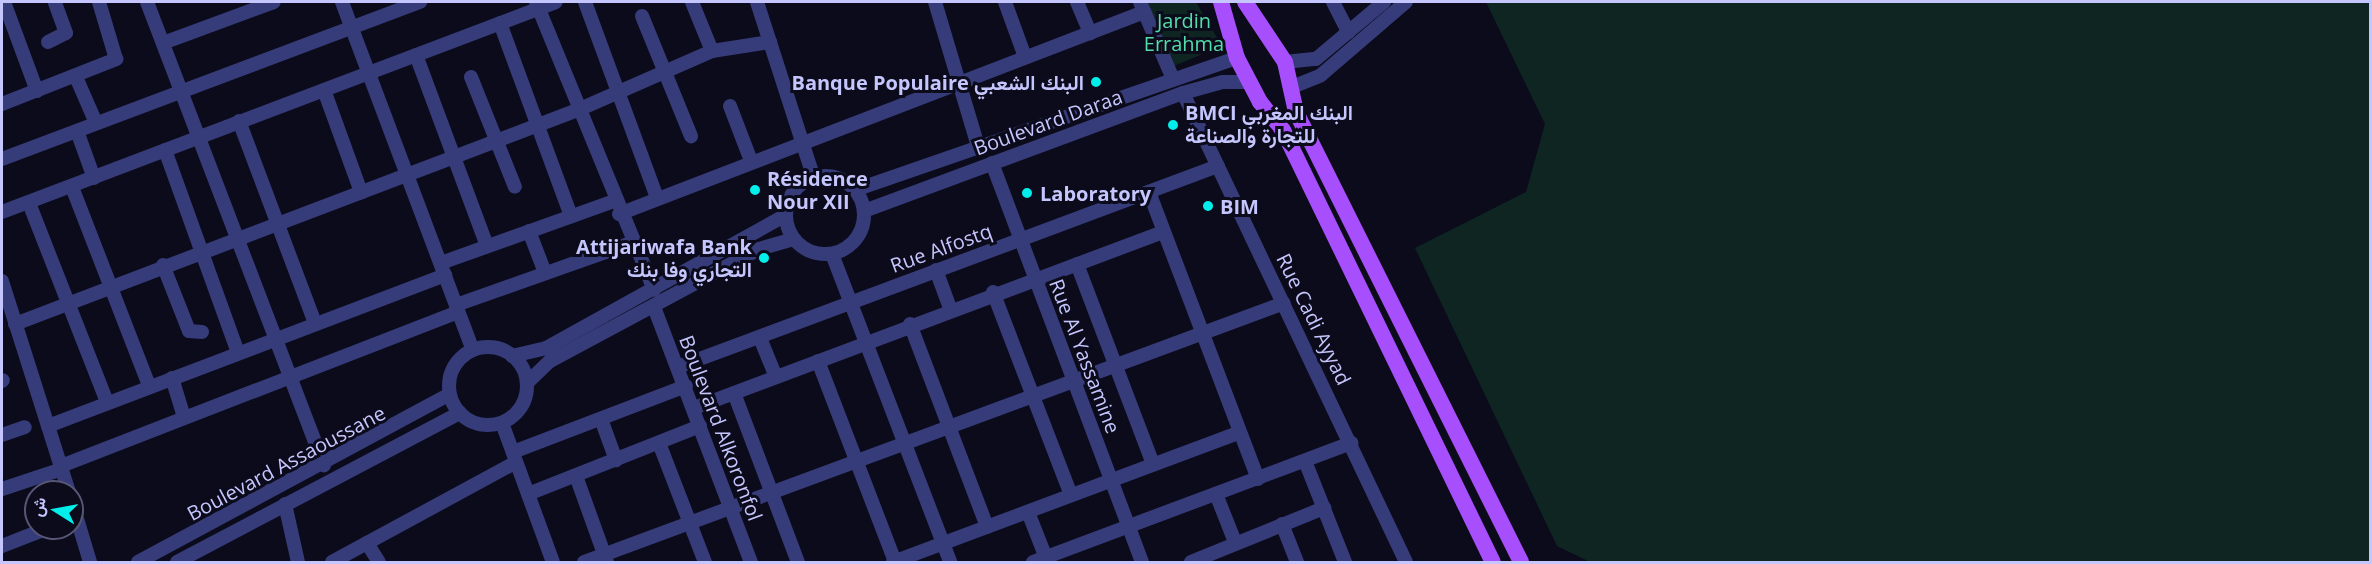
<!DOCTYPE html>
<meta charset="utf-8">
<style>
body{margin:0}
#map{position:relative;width:2372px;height:564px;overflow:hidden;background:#0c0b1b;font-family:"Open Sans",Vazirmatn,sans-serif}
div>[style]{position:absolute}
.green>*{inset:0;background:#0e2522}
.minor>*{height:14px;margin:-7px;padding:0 7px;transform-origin:7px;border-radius:7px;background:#363c7a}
.minor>.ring{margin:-7px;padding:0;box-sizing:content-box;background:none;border:14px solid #363c7a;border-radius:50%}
.major>*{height:16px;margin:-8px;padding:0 8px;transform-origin:8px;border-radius:8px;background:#a74efd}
.dots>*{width:16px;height:16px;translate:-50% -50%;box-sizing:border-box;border:3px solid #0c0b1b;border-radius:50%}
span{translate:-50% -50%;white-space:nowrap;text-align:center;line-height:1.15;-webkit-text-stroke:6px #0c0b1b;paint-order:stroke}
.park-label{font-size:20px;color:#54dcaa}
.poi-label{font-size:20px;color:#c6c6fe;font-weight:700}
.right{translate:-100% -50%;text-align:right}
.left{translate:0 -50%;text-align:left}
.street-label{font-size:20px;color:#c6c6fe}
.frame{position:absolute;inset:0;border:3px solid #c6c6fe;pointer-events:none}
.north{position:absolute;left:24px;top:480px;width:60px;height:60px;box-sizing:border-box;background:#0c0b1b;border:2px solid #565676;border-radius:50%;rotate:281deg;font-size:16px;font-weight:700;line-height:24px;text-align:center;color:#c6c6fe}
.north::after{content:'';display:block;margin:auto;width:21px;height:27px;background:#02eeea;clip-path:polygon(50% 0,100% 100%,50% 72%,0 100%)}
</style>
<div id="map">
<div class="green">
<div style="clip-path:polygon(1143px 2px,1196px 2px,1222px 46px,1169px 68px)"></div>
<div style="clip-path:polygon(1486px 2px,2370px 2px,2370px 562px,1590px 562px,1557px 546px,1415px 248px,1526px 192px,1545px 124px)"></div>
</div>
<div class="minor">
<div style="left:4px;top:2px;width:95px;rotate:69.7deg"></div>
<div style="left:147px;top:2px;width:496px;rotate:69.1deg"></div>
<div style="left:342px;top:2px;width:372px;rotate:69.4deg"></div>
<div style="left:536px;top:2px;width:311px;rotate:67.7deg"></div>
<div style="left:585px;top:2px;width:209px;rotate:69.8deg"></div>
<div style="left:692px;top:2px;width:53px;rotate:67.8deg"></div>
<div style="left:757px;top:2px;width:185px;rotate:72.1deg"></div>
<div style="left:935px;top:2px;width:154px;rotate:73.4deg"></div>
<div style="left:1005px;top:2px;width:59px;rotate:70deg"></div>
<div style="left:1077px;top:2px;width:34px;rotate:67deg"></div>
<div style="left:1140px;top:2px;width:84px;rotate:66.8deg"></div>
<div style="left:1333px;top:2px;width:34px;rotate:63deg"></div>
<div style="left:642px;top:16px;width:130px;rotate:67.8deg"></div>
<div style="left:500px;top:23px;width:206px;rotate:69.8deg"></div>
<div style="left:48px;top:42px;width:20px;rotate:-27deg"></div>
<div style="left:66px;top:33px;width:33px;rotate:-110deg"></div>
<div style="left:163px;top:43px;width:118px;rotate:-20.3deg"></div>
<div style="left:416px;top:55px;width:204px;rotate:69.6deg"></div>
<div style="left:1285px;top:62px;width:31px;rotate:-6deg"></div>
<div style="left:1316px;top:59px;width:89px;rotate:-40deg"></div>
<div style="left:76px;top:77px;width:50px;rotate:66.5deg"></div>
<div style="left:471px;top:77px;width:118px;rotate:68.2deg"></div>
<div style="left:1292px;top:87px;width:31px;rotate:-22deg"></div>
<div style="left:1321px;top:75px;width:112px;rotate:-40.7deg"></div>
<div style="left:324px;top:90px;width:109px;rotate:70.1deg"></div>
<div style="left:1183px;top:93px;width:519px;rotate:64.57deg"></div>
<div style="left:2px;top:104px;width:123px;rotate:-21.5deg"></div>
<div style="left:116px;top:59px;width:59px;rotate:-106.6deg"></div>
<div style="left:730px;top:106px;width:59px;rotate:69.1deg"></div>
<div style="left:239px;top:121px;width:214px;rotate:69.4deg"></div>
<div style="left:77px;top:131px;width:50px;rotate:70.1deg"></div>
<div style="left:165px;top:150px;width:216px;rotate:70.2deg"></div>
<div style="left:2px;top:159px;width:447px;rotate:-20.6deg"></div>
<div style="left:992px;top:163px;width:426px;rotate:69.4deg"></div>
<div class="ring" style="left:786px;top:176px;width:64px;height:64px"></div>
<div style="left:72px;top:187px;width:213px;rotate:68.8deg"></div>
<div style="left:855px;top:190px;width:404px;rotate:-19.1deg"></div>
<div style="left:1149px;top:192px;width:307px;rotate:69.2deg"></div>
<div style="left:29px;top:203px;width:214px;rotate:68.6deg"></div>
<div style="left:864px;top:211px;width:340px;rotate:-20.3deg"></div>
<div style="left:1183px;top:93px;width:41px;rotate:-15.4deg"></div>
<div style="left:1223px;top:82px;width:26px"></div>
<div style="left:2px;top:212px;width:592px;rotate:-20.76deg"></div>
<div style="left:619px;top:214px;width:563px;rotate:-21.04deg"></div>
<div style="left:529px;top:231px;width:42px;rotate:69deg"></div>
<div style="left:832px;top:254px;width:330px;rotate:69deg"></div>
<div style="left:441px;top:263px;width:184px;rotate:-19.7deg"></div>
<div style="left:1077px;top:264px;width:214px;rotate:69.2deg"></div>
<div style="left:163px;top:265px;width:71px;rotate:68.5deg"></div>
<div style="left:189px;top:331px;width:13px;rotate:4deg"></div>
<div style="left:936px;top:270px;width:40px;rotate:69.8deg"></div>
<div style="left:2px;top:281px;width:221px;rotate:72.4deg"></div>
<div style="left:993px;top:292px;width:217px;rotate:69deg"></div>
<div style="left:456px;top:305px;width:189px;rotate:-19.5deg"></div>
<div style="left:654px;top:307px;width:273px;rotate:69.2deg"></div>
<div style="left:15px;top:324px;width:605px;rotate:-20.83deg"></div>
<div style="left:580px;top:109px;width:144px;rotate:-23.7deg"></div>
<div style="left:712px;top:51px;width:59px;rotate:-8.8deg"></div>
<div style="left:910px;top:324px;width:217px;rotate:69.2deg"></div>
<div style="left:760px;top:338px;width:42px;rotate:67.7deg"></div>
<div class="ring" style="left:449px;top:347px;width:64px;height:64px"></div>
<div style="left:512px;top:356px;width:35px;rotate:-13deg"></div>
<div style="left:546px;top:348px;width:274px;rotate:-29deg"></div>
<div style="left:818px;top:361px;width:215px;rotate:69deg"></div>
<div style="left:678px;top:367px;width:576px;rotate:-20.42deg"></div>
<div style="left:172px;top:378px;width:41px;rotate:72.9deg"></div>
<div style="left:2px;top:381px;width:1px;rotate:-45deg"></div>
<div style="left:527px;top:383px;width:32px;rotate:-44deg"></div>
<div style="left:550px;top:361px;width:237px;rotate:-28.2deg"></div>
<div style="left:759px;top:249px;width:36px;rotate:-16deg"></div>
<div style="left:734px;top:393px;width:181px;rotate:69.3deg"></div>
<div style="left:694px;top:408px;width:501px;rotate:-20.57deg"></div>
<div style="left:601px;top:419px;width:44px;rotate:69.9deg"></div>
<div style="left:502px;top:423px;width:148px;rotate:69.9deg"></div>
<div style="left:48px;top:426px;width:425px;rotate:-20.8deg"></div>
<div style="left:2px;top:435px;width:24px;rotate:-19deg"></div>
<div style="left:659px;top:443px;width:128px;rotate:68.9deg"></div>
<div style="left:513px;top:452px;width:185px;rotate:-20.9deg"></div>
<div style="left:1305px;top:461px;width:109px;rotate:68.4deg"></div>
<div style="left:61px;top:466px;width:426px;rotate:-21.2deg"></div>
<div style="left:576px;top:476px;width:91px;rotate:70.2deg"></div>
<div style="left:2px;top:489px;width:63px;rotate:-18.4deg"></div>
<div style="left:528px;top:494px;width:185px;rotate:-21.6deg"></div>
<div style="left:1216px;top:494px;width:52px;rotate:68.4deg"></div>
<div style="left:72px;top:502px;width:63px;rotate:73.3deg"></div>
<div style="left:285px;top:504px;width:59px;rotate:77.4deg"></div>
<div style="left:1028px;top:512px;width:49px;rotate:68.6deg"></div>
<div style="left:1282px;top:524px;width:41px;rotate:68.5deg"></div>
<div style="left:367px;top:543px;width:22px;rotate:58deg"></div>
<div style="left:2px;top:546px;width:49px;rotate:-21.4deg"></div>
<div style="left:138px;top:562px;width:354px;rotate:-28.3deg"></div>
<div style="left:177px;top:562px;width:320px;rotate:-27.8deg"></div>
<div style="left:332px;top:562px;width:209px;rotate:-28.5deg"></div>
<div style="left:584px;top:562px;width:746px;rotate:-20.3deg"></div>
<div style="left:893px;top:562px;width:368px;rotate:-20.5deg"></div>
<div style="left:1033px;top:562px;width:340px;rotate:-20.5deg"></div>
<div style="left:1191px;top:562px;width:144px;rotate:-22.1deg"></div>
</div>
<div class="major">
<div style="left:1221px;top:2px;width:58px;rotate:74.1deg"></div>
<div style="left:1237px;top:58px;width:50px;rotate:62.4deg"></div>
<div style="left:1260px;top:102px;width:36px;rotate:51deg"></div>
<div style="left:1283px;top:130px;width:480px;rotate:64.1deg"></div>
<div style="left:1245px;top:2px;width:72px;rotate:56.3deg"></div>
<div style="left:1285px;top:62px;width:51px;rotate:77.6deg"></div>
<div style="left:1296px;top:112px;width:503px;rotate:63.43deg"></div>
</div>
<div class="dots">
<div style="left:1096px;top:82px;background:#02eeea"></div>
<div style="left:1173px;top:125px;background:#02eeea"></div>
<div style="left:755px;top:190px;background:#02eeea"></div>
<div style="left:1027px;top:193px;background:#02eeea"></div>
<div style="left:1208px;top:206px;background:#02eeea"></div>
<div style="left:764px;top:258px;background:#02eeea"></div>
</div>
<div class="park-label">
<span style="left:1184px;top:32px">Jardin<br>Errahma</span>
</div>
<div class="poi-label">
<span class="right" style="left:1084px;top:82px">Banque Populaire البنك الشعبي</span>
<span class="left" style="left:1185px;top:124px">BMCI البنك المغربي<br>للتجارة والصناعة</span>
<span class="left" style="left:767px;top:190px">Résidence<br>Nour XII</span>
<span class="left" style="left:1040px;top:193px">Laboratory</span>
<span class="left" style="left:1220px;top:206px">BIM</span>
<span class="right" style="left:752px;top:258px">Attijariwafa Bank<br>التجاري وفا بنك</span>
</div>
<div class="street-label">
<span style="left:1048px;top:122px;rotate:-20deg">Boulevard Daraa</span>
<span style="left:941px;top:248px;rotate:-20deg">Rue Alfostq</span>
<span style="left:1314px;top:319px;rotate:64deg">Rue Cadi Ayyad</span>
<span style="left:1085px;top:356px;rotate:69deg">Rue Al Yassamine</span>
<span style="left:721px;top:428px;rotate:69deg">Boulevard Alkoronfol</span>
<span style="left:286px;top:463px;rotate:-28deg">Boulevard Assaoussane</span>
</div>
<div class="frame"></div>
<div class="north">ش</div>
</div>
